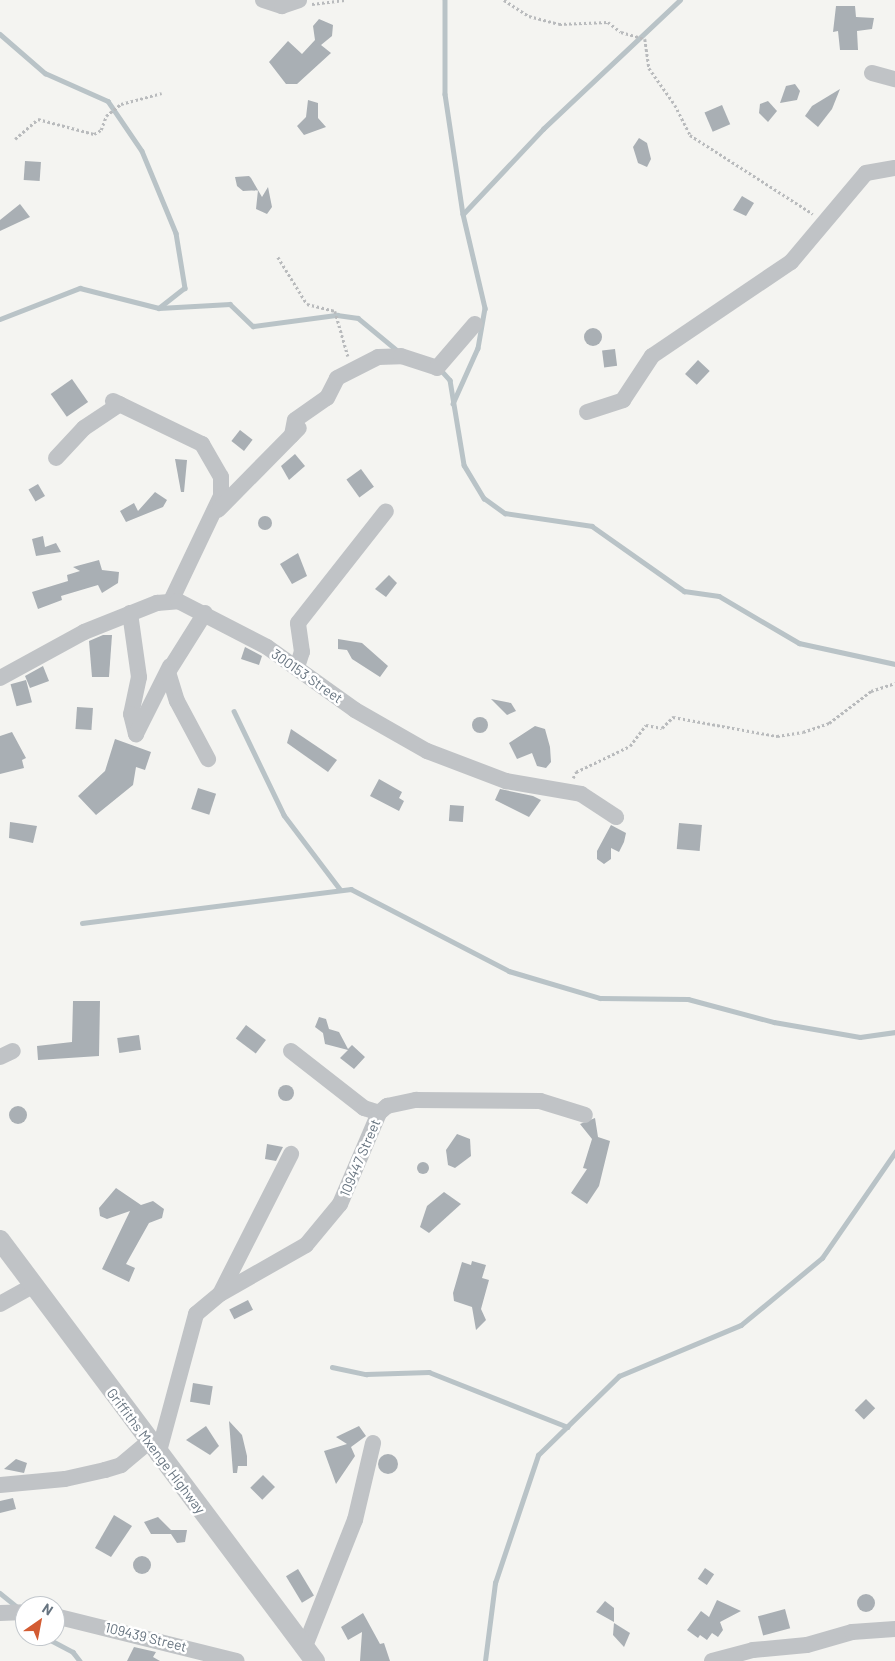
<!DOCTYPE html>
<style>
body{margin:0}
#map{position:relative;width:895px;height:1661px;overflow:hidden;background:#f4f4f1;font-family:Barlow,sans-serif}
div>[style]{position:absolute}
.stream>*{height:4.5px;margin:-2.25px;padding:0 2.25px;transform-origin:2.25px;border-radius:2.25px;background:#b9c3c7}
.building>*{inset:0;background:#a9afb4;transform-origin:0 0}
.round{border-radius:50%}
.path>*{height:2.5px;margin-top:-1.25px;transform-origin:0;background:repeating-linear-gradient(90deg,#b9bbbd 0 2.5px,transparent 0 5px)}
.minor>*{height:16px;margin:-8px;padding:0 8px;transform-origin:8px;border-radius:8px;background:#c0c3c6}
.tertiary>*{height:20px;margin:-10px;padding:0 10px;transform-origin:10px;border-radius:10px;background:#c0c3c6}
span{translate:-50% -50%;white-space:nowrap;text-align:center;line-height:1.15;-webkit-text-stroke:5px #fff;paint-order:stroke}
.street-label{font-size:14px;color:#66737f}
.north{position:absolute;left:15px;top:1596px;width:50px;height:50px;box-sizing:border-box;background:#fff;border:1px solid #c2c7cc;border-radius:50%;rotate:33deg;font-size:14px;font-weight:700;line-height:20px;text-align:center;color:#66737f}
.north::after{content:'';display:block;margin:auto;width:18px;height:22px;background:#d35b32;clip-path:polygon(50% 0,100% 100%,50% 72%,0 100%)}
</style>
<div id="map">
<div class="stream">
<div style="left:445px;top:0;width:94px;rotate:90deg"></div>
<div style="left:445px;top:94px;width:121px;rotate:81.5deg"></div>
<div style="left:463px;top:214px;width:97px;rotate:76.8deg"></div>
<div style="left:485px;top:308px;width:41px;rotate:99.9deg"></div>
<div style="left:478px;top:348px;width:61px;rotate:114.1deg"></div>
<div style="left:0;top:34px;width:60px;rotate:40.9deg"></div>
<div style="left:45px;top:73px;width:69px;rotate:24deg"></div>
<div style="left:108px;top:101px;width:60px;rotate:55.8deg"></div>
<div style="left:142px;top:151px;width:89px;rotate:67.5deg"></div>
<div style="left:176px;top:233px;width:56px;rotate:80.7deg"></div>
<div style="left:185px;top:288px;width:33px;rotate:142deg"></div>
<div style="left:463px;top:214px;width:117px;rotate:-46.7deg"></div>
<div style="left:543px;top:129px;width:188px;rotate:-43.3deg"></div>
<div style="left:0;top:319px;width:86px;rotate:-21.2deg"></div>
<div style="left:80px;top:288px;width:81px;rotate:14.2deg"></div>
<div style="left:159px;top:308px;width:71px;rotate:-3.2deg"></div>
<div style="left:230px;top:304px;width:32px;rotate:44deg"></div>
<div style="left:253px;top:326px;width:85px;rotate:-7.5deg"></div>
<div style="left:337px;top:315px;width:21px;rotate:8deg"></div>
<div style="left:358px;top:318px;width:52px;rotate:39.5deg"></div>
<div style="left:440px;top:369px;width:15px;rotate:48deg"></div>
<div style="left:450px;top:380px;width:86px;rotate:80.6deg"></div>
<div style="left:464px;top:465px;width:39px;rotate:59deg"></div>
<div style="left:484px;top:498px;width:26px;rotate:36deg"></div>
<div style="left:505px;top:513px;width:88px;rotate:8.5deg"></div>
<div style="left:592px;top:526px;width:113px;rotate:35.2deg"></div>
<div style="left:684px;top:591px;width:35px;rotate:8deg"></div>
<div style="left:719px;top:596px;width:93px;rotate:30.4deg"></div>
<div style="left:799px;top:643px;width:98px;rotate:12.3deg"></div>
<div style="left:234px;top:711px;width:115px;rotate:64.3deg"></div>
<div style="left:284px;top:815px;width:93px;rotate:52.9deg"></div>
<div style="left:82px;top:923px;width:271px;rotate:-7.2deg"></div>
<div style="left:351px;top:889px;width:178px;rotate:27.4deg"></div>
<div style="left:509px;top:971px;width:95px;rotate:16.5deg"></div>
<div style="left:600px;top:998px;width:88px;rotate:0.7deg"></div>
<div style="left:688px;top:999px;width:89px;rotate:15deg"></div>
<div style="left:774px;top:1022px;width:87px;rotate:9.9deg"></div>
<div style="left:860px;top:1037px;width:35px;rotate:-8deg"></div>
<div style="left:332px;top:1367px;width:35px;rotate:12deg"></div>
<div style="left:366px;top:1374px;width:63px;rotate:-1.8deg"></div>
<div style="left:429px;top:1372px;width:149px;rotate:21.6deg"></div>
<div style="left:0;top:1593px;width:26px;rotate:39deg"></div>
<div style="left:43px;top:1636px;width:34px;rotate:28deg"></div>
<div style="left:73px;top:1652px;width:11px;rotate:52deg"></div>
<div style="left:485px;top:1661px;width:79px;rotate:-82.7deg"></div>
<div style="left:495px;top:1583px;width:135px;rotate:-71.4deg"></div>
<div style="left:538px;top:1455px;width:113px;rotate:-44.3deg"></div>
<div style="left:619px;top:1376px;width:132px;rotate:-22.7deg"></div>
<div style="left:741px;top:1325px;width:105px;rotate:-39.6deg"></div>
<div style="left:822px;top:1258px;width:129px;rotate:-55.4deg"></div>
</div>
<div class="building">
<div style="clip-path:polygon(836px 6px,855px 6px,856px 17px,874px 18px,872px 29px,857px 31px,858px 50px,840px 50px,838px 31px,833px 32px)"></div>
<div style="clip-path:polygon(319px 19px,333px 25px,332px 36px,321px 45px,331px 53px,297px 84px,286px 84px,269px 62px,288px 41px,302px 54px,315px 40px,313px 26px)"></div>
<div style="clip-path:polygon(795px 84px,800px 91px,797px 100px,780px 103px,786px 86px)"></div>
<div style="clip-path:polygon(840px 89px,832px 109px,818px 127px,805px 116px,812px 106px)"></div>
<div style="clip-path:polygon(308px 100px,318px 103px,318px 118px,326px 127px,304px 135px,297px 126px,306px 117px)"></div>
<div style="clip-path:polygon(768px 101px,777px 111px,768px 122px,759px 113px,760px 104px)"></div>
<div style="left:722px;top:105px;width:21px;height:19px;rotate:67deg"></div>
<div style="clip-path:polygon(639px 138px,647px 143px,651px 159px,647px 167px,638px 163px,633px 147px)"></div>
<div style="left:25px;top:161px;width:16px;height:19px;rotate:4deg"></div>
<div style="clip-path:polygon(249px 176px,251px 178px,262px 197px,268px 187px,272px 207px,267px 214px,256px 209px,258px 190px,243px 191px,237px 186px,235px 177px)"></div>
<div style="clip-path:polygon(742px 196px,754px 203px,746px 216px,733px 210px)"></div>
<div style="clip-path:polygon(20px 204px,30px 217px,0 231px,0 220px)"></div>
<div class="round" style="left:584px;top:328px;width:18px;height:18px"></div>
<div style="left:615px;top:349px;width:17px;height:13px;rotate:83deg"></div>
<div style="left:698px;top:360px;width:16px;height:19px;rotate:43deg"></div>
<div style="left:72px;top:379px;width:28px;height:26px;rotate:55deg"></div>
<div style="left:240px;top:430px;width:16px;height:14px;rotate:38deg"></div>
<div style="clip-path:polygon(295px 454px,305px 466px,289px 480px,281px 466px)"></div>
<div style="clip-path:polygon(175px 459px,187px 460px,184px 492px,181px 492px)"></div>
<div style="left:361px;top:469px;width:22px;height:18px;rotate:54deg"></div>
<div style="left:38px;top:484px;width:14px;height:11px;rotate:60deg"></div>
<div style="clip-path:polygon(155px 492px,167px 500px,163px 507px,126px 522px,120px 511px,134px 503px,138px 511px)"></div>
<div class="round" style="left:258px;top:516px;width:14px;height:14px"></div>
<div style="clip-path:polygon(43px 536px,45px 547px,56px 543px,61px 552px,36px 556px,32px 539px)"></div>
<div style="clip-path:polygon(298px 553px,307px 576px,292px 584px,280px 564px)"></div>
<div style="clip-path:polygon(99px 560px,102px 570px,119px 572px,118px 583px,102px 593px,98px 585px,61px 596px,62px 600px,38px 609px,32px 592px,68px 581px,67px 575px,80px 571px,73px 567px)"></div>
<div style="clip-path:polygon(389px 575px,397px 583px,386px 597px,375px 589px)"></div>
<div style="clip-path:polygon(103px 635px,112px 635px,109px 677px,92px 677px,89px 641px)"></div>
<div style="clip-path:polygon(338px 639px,362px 643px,388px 666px,380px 677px,352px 659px,347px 650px,338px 649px)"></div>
<div style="clip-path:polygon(245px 647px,262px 656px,259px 665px,241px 659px)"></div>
<div style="clip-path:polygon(43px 666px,49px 681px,30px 688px,25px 676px)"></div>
<div style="left:26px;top:680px;width:23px;height:16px;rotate:75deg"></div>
<div style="clip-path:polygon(491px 699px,511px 703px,516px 711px,507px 715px)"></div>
<div style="left:77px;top:707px;width:16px;height:22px;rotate:4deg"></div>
<div class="round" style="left:472px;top:717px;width:16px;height:16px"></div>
<div style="clip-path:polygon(535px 726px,545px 729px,550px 747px,551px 762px,546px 768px,537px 766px,532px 753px,517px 759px,509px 743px)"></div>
<div style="clip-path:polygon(291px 729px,337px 760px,328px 772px,287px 743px)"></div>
<div style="clip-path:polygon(12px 732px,26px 758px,22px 760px,24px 768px,0 774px,0 736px)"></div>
<div style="clip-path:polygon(115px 739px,151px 752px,145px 770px,136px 767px,133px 785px,96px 815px,78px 796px,105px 771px)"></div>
<div style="clip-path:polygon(379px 779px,402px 792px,399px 798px,404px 801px,399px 811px,370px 796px)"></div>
<div style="left:198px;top:788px;width:19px;height:22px;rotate:18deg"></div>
<div style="clip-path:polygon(500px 789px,533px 796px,541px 800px,529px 817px,495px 800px)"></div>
<div style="left:450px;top:805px;width:14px;height:16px;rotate:4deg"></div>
<div style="clip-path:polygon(10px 822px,37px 826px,33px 843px,9px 838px)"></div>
<div style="left:679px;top:823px;width:23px;height:26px;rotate:5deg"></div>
<div style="clip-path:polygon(611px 825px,626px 833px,624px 842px,619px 852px,611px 848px,611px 859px,604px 864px,597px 859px,597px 851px)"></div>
<div style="clip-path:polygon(73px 1001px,100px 1001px,99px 1056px,38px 1060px,37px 1046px,72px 1042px)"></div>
<div style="clip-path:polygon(319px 1017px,326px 1019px,329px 1029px,339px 1032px,348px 1049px,352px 1045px,365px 1057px,354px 1069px,340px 1058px,348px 1050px,325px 1044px,323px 1033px,315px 1027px)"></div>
<div style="left:246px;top:1025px;width:25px;height:17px;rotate:37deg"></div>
<div style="left:139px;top:1035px;width:15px;height:22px;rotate:82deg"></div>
<div class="round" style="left:278px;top:1085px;width:16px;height:16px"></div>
<div class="round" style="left:9px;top:1106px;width:18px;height:18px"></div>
<div style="clip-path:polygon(595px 1118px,598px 1137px,610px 1141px,599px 1186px,587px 1204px,571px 1193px,587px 1169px,583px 1168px,592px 1139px,580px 1124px)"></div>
<div style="clip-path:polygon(457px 1134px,470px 1139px,471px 1156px,455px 1168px,448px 1165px,446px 1150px)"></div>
<div style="clip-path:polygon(267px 1144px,283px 1147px,276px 1161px,265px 1159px)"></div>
<div class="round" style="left:417px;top:1162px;width:12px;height:12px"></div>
<div style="clip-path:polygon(116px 1188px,141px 1205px,153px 1201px,164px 1209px,162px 1218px,149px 1223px,126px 1264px,135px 1268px,129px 1282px,102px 1269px,130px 1211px,107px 1219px,100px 1216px,99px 1208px)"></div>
<div style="clip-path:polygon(444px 1192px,461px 1204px,429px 1233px,420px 1227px,427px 1206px)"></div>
<div style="clip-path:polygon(472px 1261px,486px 1265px,482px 1278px,489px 1280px,481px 1309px,486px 1320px,476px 1330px,472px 1307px,454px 1301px,453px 1293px,462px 1262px,471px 1265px)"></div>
<div style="left:248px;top:1300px;width:11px;height:21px;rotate:63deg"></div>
<div style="left:193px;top:1383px;width:20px;height:19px;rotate:9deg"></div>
<div style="left:866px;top:1399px;width:13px;height:16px;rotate:45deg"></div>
<div style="clip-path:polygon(229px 1421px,242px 1435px,247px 1456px,247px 1466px,238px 1466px,237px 1473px,233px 1473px)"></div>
<div style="clip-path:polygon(206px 1426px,219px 1446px,210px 1455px,186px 1440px)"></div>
<div style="clip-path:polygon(359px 1426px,366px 1436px,351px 1447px,355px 1456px,336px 1484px,324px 1451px,347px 1444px,336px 1437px)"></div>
<div class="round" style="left:378px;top:1454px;width:20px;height:20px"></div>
<div style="clip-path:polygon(16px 1459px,27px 1463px,24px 1473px,4px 1469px)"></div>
<div style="left:263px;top:1475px;width:17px;height:18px;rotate:45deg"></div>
<div style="clip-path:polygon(13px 1498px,16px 1509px,0 1513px,0 1501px)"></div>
<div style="clip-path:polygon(114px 1515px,132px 1526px,111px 1557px,95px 1548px)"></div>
<div style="clip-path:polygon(158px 1517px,171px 1530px,187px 1530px,185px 1542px,177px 1543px,171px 1534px,151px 1534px,144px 1522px)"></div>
<div class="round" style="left:133px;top:1556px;width:18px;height:18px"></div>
<div style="left:705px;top:1568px;width:11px;height:13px;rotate:34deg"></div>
<div style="left:298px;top:1569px;width:31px;height:14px;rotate:59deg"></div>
<div class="round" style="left:857px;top:1594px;width:18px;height:18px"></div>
<div style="clip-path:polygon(717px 1600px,741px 1611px,720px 1622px,723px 1630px,718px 1637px,712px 1633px,707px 1640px,700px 1635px,698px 1638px,687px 1630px,701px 1611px,709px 1617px)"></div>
<div style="clip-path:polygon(605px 1601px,614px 1608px,614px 1622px,596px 1612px)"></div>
<div style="left:785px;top:1609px;width:20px;height:28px;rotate:75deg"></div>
<div style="clip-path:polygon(363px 1613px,380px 1644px,384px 1643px,390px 1661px,360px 1661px,362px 1632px,348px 1640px,341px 1627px)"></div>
<div style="clip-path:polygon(614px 1623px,630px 1633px,624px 1647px,613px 1635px)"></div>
<div style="clip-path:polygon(134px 1647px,156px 1652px,153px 1657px,160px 1661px,127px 1661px)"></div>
</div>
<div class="path">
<div style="left:504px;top:0;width:30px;rotate:33deg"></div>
<div style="left:529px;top:16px;width:31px;rotate:15deg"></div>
<div style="left:559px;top:24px;width:49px;rotate:-2.3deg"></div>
<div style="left:608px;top:22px;width:16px;rotate:38deg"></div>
<div style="left:621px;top:32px;width:25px;rotate:16deg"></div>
<div style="left:645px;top:39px;width:29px;rotate:82deg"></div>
<div style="left:649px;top:68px;width:45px;rotate:54.9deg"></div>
<div style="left:675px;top:105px;width:34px;rotate:63deg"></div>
<div style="left:690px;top:135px;width:146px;rotate:32.7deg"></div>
<div style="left:312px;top:4px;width:35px;rotate:-7deg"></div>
<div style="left:15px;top:139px;width:30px;rotate:-41deg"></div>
<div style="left:38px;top:119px;width:58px;rotate:15deg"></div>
<div style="left:94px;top:134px;width:8px;rotate:-30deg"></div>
<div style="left:101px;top:130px;width:15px;rotate:-70deg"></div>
<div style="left:106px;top:116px;width:19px;rotate:-39deg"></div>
<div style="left:121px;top:104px;width:42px;rotate:-15deg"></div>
<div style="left:278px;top:257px;width:55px;rotate:58.3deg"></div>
<div style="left:307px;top:304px;width:29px;rotate:14deg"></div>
<div style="left:335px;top:311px;width:47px;rotate:73.9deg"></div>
<div style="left:573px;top:778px;width:7px;rotate:-63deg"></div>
<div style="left:576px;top:772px;width:60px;rotate:-25.7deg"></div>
<div style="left:630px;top:746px;width:26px;rotate:-53deg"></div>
<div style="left:646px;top:725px;width:16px;rotate:11deg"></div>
<div style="left:662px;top:728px;width:16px;rotate:-45deg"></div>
<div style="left:673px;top:717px;width:106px;rotate:10.4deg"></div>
<div style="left:777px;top:736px;width:26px;rotate:-9deg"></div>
<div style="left:803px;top:732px;width:28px;rotate:-19deg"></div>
<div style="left:829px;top:723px;width:53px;rotate:-37.3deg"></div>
<div style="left:871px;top:691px;width:25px;rotate:-18deg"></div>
</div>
<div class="minor">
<div style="left:263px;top:0;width:20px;rotate:18deg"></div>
<div style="left:282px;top:6px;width:18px;rotate:-19deg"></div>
<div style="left:872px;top:73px;width:24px;rotate:15deg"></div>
<div style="left:113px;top:401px;width:99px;rotate:25.8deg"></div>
<div style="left:202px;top:444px;width:38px;rotate:60deg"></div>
<div style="left:221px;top:477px;width:19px;rotate:90deg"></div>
<div style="left:221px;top:496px;width:116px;rotate:115.5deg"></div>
<div style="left:587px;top:412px;width:38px;rotate:-18deg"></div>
<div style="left:623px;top:400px;width:53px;rotate:-56.6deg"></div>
<div style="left:652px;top:356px;width:168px;rotate:-34.1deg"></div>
<div style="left:791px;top:262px;width:116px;rotate:-49.9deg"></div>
<div style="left:866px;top:173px;width:29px;rotate:-10deg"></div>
<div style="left:292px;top:435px;width:15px;rotate:-79deg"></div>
<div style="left:295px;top:420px;width:39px;rotate:-35deg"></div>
<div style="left:327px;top:398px;width:22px;rotate:-63deg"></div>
<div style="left:337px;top:378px;width:46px;rotate:-27.1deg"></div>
<div style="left:378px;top:357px;width:23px;rotate:-2deg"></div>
<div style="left:401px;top:356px;width:38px;rotate:18deg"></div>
<div style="left:437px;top:368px;width:58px;rotate:-49.2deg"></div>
<div style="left:56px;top:458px;width:41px;rotate:-47deg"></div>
<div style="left:84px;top:428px;width:43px;rotate:-33.7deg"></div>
<div style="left:218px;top:510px;width:115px;rotate:-45.4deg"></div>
<div style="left:130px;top:613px;width:65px;rotate:82deg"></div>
<div style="left:139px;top:677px;width:38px;rotate:102deg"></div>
<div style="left:131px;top:714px;width:21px;rotate:76deg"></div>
<div style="left:136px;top:734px;width:76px;rotate:-63.4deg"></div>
<div style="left:205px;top:613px;width:70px;rotate:122.1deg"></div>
<div style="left:168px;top:672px;width:30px;rotate:73deg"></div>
<div style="left:177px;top:701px;width:66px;rotate:61.9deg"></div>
<div style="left:297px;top:667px;width:16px;rotate:-72deg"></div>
<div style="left:302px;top:652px;width:29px;rotate:-98deg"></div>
<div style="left:298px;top:623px;width:142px;rotate:-51.8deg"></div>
<div style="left:0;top:678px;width:96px;rotate:-28.7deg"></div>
<div style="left:84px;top:632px;width:79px;rotate:-21.7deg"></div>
<div style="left:157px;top:603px;width:21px;rotate:-5deg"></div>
<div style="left:178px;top:601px;width:100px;rotate:27.3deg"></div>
<div style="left:267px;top:647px;width:108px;rotate:35.6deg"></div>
<div style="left:355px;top:710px;width:83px;rotate:29.7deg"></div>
<div style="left:427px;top:751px;width:85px;rotate:20.8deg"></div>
<div style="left:506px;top:781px;width:76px;rotate:9.8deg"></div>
<div style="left:581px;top:794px;width:42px;rotate:33.3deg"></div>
<div style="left:291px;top:1051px;width:93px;rotate:38deg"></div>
<div style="left:364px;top:1108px;width:16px;rotate:18deg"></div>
<div style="left:0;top:1057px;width:14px;rotate:-25deg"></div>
<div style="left:221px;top:1292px;width:155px;rotate:-63.1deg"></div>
<div style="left:0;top:1304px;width:37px;rotate:-29deg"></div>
<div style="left:158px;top:1455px;width:146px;rotate:-74.9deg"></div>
<div style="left:196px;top:1314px;width:31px;rotate:-40deg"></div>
<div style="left:220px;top:1294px;width:99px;rotate:-29.7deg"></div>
<div style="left:306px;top:1245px;width:53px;rotate:-50.3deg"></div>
<div style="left:340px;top:1204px;width:99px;rotate:-66.8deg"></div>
<div style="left:379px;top:1113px;width:11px;rotate:-41deg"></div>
<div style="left:387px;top:1106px;width:30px;rotate:-12deg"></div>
<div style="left:416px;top:1100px;width:124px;rotate:0.5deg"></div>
<div style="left:540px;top:1101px;width:47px;rotate:17.3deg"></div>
<div style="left:0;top:1485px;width:65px;rotate:-5.3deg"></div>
<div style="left:65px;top:1479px;width:41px;rotate:-12.7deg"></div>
<div style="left:105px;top:1470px;width:17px;rotate:-17deg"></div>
<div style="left:121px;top:1465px;width:35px;rotate:-40deg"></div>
<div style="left:0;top:1613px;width:25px;rotate:-2deg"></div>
<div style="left:55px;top:1616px;width:187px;rotate:13.9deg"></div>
<div style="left:305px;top:1646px;width:136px;rotate:-68.4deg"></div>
<div style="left:355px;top:1520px;width:79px;rotate:-76.8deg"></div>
<div style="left:712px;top:1661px;width:42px;rotate:-15deg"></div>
<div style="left:753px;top:1650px;width:54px;rotate:-5.3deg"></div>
<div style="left:807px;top:1645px;width:47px;rotate:-16.1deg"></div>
<div style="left:852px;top:1632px;width:43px;rotate:-4deg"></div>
</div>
<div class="tertiary">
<div style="left:0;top:1240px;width:526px;rotate:53.2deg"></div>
</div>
<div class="street-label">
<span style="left:307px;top:676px;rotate:35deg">300153 Street</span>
<span style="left:360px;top:1158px;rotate:-67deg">109447 Street</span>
<span style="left:156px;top:1451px;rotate:53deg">Griffiths Mxenge Highway</span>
<span style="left:146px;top:1637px;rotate:14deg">109439 Street</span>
</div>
<div class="north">N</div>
</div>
